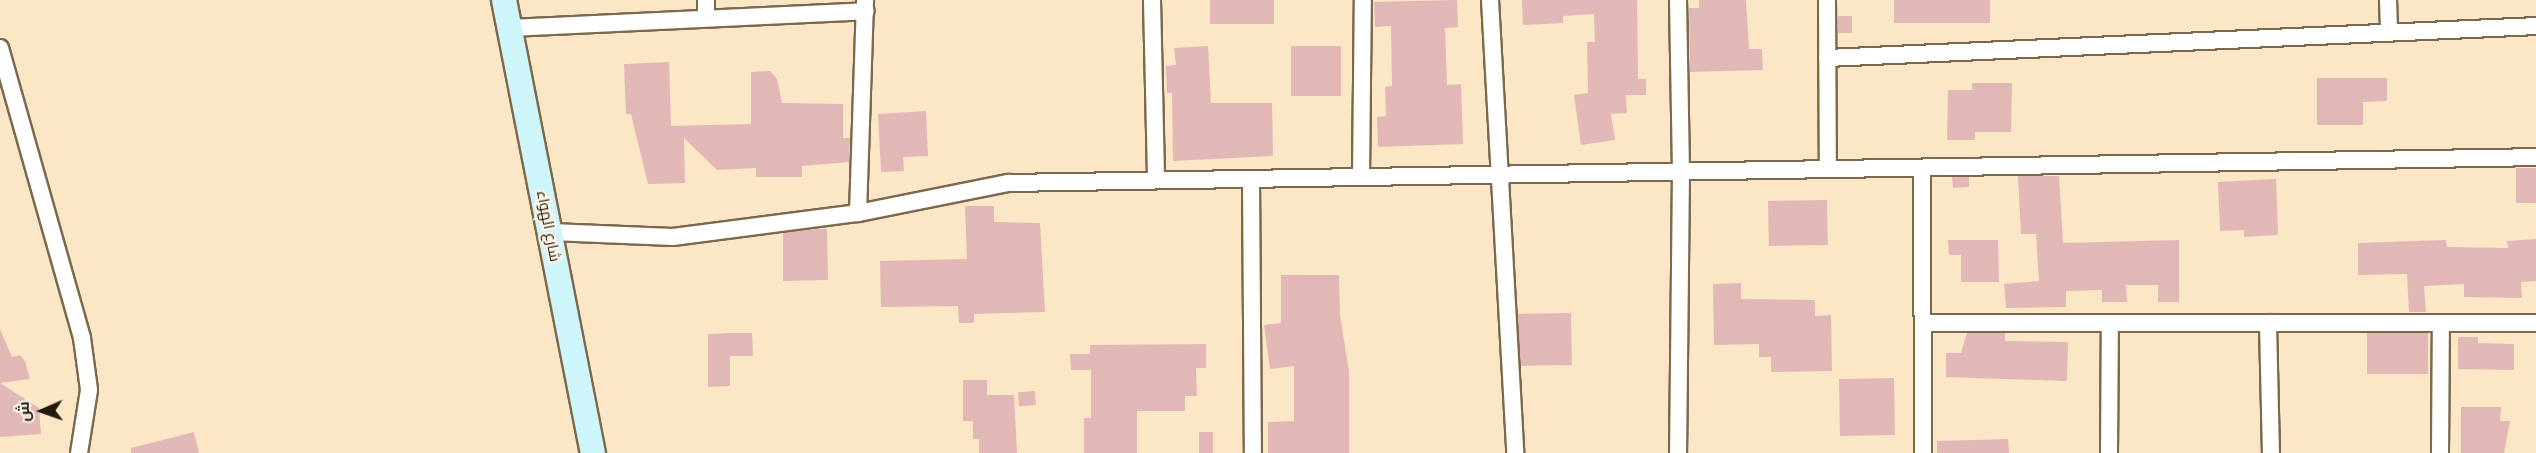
<!DOCTYPE html>
<meta charset="utf-8">
<style>
body{margin:0}
#map{position:relative;width:2536px;height:453px;overflow:hidden;background:#fbe6c6;font-family:Helvetica,Cairo,sans-serif}
div>[style]{position:absolute}
.building>*{inset:0;background:#e1b8b5;transform-origin:0 0}
.roads{filter:drop-shadow(2px 0 #7c694d) drop-shadow(-2px 0 #7c694d) drop-shadow(0 2px #7c694d) drop-shadow(0 -2px #7c694d)}
.street>*{height:16px;margin:-8px;padding:0 8px;transform-origin:8px;border-radius:8px;background:#fff}
.secondary>*{height:24px;margin:-12px;padding:0 12px;transform-origin:12px;border-radius:12px;background:#cdf5fa}
span{translate:-50% -50%;white-space:nowrap;text-align:center;line-height:1.15;-webkit-text-stroke:4.5px #fef5e8;paint-order:stroke}
.street-label{font-size:15px;color:#211a0e}
.north{position:absolute;left:12px;top:381px;width:60px;height:60px;-webkit-text-stroke:4px #fef5e8;paint-order:stroke;rotate:268deg;font-size:16px;font-weight:700;line-height:24px;text-align:center;color:#211a0e}
.north::after{content:'';display:block;margin:auto;width:21px;height:27px;background:#211a0e;clip-path:polygon(50% 0,100% 100%,50% 72%,0 100%)}
</style>
<div id="map">
<div class="building">
<div style="left:1210px;top:0;width:64px;height:24px"></div>
<div style="clip-path:polygon(1457px 0,1458px 27px,1445px 28px,1447px 85px,1461px 84px,1463px 144px,1378px 147px,1377px 117px,1386px 116px,1385px 87px,1392px 86px,1391px 26px,1375px 27px,1374px 2px)"></div>
<div style="clip-path:polygon(1522px 0,1637px 0,1638px 79px,1646px 79px,1646px 95px,1626px 95px,1627px 113px,1611px 114px,1615px 140px,1581px 145px,1574px 95px,1588px 93px,1587px 42px,1595px 42px,1594px 14px,1563px 16px,1563px 23px,1523px 25px)"></div>
<div style="clip-path:polygon(1699px 0,1746px 0,1749px 49px,1762px 49px,1763px 70px,1690px 72px,1689px 8px,1699px 8px)"></div>
<div style="left:1894px;top:0;width:96px;height:23px"></div>
<div style="left:1838px;top:16px;width:14px;height:17px"></div>
<div style="clip-path:polygon(1208px 46px,1211px 103px,1272px 103px,1273px 156px,1173px 161px,1172px 93px,1167px 93px,1166px 66px,1176px 65px,1174px 48px)"></div>
<div style="left:1291px;top:46px;width:50px;height:50px"></div>
<div style="clip-path:polygon(669px 62px,671px 126px,751px 124px,751px 72px,770px 71px,777px 79px,782px 103px,843px 104px,843px 138px,850px 138px,849px 162px,802px 166px,802px 177px,756px 177px,756px 168px,717px 170px,684px 138px,685px 183px,648px 184px,631px 114px,626px 114px,624px 64px)"></div>
<div style="clip-path:polygon(2317px 78px,2387px 78px,2387px 101px,2363px 102px,2363px 125px,2317px 125px)"></div>
<div style="clip-path:polygon(1972px 83px,2012px 83px,2011px 132px,1975px 132px,1975px 140px,1947px 140px,1948px 90px,1972px 90px)"></div>
<div style="clip-path:polygon(926px 111px,928px 156px,903px 157px,904px 171px,881px 172px,878px 114px)"></div>
<div style="left:2516px;top:168px;width:20px;height:35px"></div>
<div style="clip-path:polygon(2018px 176px,2059px 176px,2063px 243px,2179px 240px,2179px 302px,2158px 302px,2158px 285px,2126px 285px,2127px 302px,2102px 302px,2102px 290px,2066px 291px,2066px 307px,2006px 308px,2004px 284px,2039px 281px,2036px 234px,2021px 234px)"></div>
<div style="clip-path:polygon(1952px 177px,1969px 177px,1969px 187px,1953px 188px)"></div>
<div style="clip-path:polygon(2276px 179px,2278px 235px,2244px 237px,2244px 230px,2220px 231px,2218px 182px)"></div>
<div style="left:1827px;top:200px;width:45px;height:59px;rotate:89deg"></div>
<div style="clip-path:polygon(965px 206px,994px 206px,994px 222px,1040px 223px,1045px 312px,974px 314px,974px 323px,959px 323px,958px 306px,881px 307px,880px 261px,967px 259px)"></div>
<div style="clip-path:polygon(817px 229px,827px 229px,828px 280px,783px 281px,783px 233px)"></div>
<div style="clip-path:polygon(2536px 239px,2536px 281px,2521px 282px,2522px 298px,2464px 297px,2464px 284px,2424px 286px,2426px 312px,2409px 312px,2407px 274px,2358px 275px,2358px 243px,2446px 240px,2447px 247px,2508px 248px,2507px 241px)"></div>
<div style="clip-path:polygon(1948px 240px,1998px 240px,1999px 282px,1961px 282px,1961px 255px,1949px 255px)"></div>
<div style="clip-path:polygon(1281px 275px,1339px 275px,1340px 315px,1349px 372px,1349px 453px,1268px 453px,1268px 422px,1294px 421px,1294px 366px,1270px 369px,1264px 325px,1281px 323px)"></div>
<div style="clip-path:polygon(1741px 283px,1741px 299px,1815px 300px,1815px 316px,1831px 315px,1832px 371px,1771px 372px,1771px 357px,1759px 357px,1759px 344px,1714px 345px,1713px 284px)"></div>
<div style="left:1571px;top:313px;width:52px;height:53px;rotate:89deg"></div>
<div style="clip-path:polygon(0 329px,12px 357px,20px 355px,25px 361px,30px 379px,0 383px)"></div>
<div style="clip-path:polygon(731px 333px,752px 333px,753px 356px,730px 356px,730px 386px,708px 387px,708px 334px)"></div>
<div style="clip-path:polygon(1967px 333px,2005px 333px,2005px 341px,2068px 342px,2067px 381px,1946px 377px,1946px 353px,1961px 353px)"></div>
<div style="left:2367px;top:333px;width:61px;height:41px"></div>
<div style="clip-path:polygon(2458px 337px,2478px 337px,2478px 343px,2514px 344px,2514px 370px,2458px 369px)"></div>
<div style="clip-path:polygon(1206px 344px,1206px 368px,1196px 368px,1197px 396px,1185px 396px,1185px 411px,1137px 411px,1137px 453px,1084px 453px,1084px 418px,1091px 418px,1091px 370px,1071px 370px,1070px 354px,1090px 354px,1090px 345px)"></div>
<div style="left:1894px;top:378px;width:57px;height:55px;rotate:89deg"></div>
<div style="clip-path:polygon(963px 380px,987px 380px,987px 395px,1014px 395px,1017px 453px,979px 453px,979px 439px,973px 439px,973px 421px,963px 421px)"></div>
<div style="clip-path:polygon(0 383px,39px 408px,41px 434px,0 437px)"></div>
<div style="left:1035px;top:391px;width:14px;height:17px;rotate:86deg"></div>
<div style="clip-path:polygon(2461px 407px,2501px 407px,2500px 421px,2510px 421px,2504px 453px,2461px 453px)"></div>
<div style="clip-path:polygon(194px 432px,199px 453px,131px 453px,131px 448px)"></div>
<div style="left:1213px;top:432px;width:21px;height:14px;rotate:90deg"></div>
<div style="clip-path:polygon(2008px 439px,2009px 453px,1937px 453px,1937px 441px)"></div>
</div>
<div class="roads">
<div class="street">
<div style="left:706px;top:0;width:18px;rotate:90deg"></div>
<div style="left:1152px;top:0;width:180px;rotate:88.7deg"></div>
<div style="left:1490px;top:0;width:454px;rotate:86.8deg"></div>
<div style="left:1678px;top:0;width:172px;rotate:89deg"></div>
<div style="left:1681px;top:172px;width:281px;rotate:90.6deg"></div>
<div style="left:1827px;top:0;width:169px;rotate:89.7deg"></div>
<div style="left:2388px;top:0;width:32px;rotate:88deg"></div>
<div style="left:510px;top:28px;width:356px;rotate:-2.7deg"></div>
<div style="left:0;top:48px;width:301px;rotate:74.2deg"></div>
<div style="left:82px;top:338px;width:52px;rotate:82.3deg"></div>
<div style="left:89px;top:390px;width:64px;rotate:99deg"></div>
<div style="left:1827px;top:58px;width:710px;rotate:-2.58deg"></div>
<div style="left:1922px;top:168px;width:285px;rotate:89.8deg"></div>
<div style="left:1361px;top:177px;width:177px;rotate:-89.4deg"></div>
<div style="left:1251px;top:179px;width:274px;rotate:89.6deg"></div>
<div style="left:858px;top:213px;width:212px;rotate:-88.1deg"></div>
<div style="left:551px;top:232px;width:122px;rotate:2.3deg"></div>
<div style="left:673px;top:237px;width:187px;rotate:-7.4deg"></div>
<div style="left:858px;top:213px;width:153px;rotate:-11.3deg"></div>
<div style="left:1008px;top:183px;width:1528px;rotate:-0.97deg"></div>
<div style="left:1923px;top:323px;width:613px"></div>
<div style="left:2268px;top:323px;width:130px;rotate:88.7deg"></div>
<div style="left:2109px;top:453px;width:130px;rotate:-89.6deg"></div>
<div style="left:2440px;top:453px;width:130px;rotate:-89.6deg"></div>
</div>
<div class="secondary">
<div style="left:504px;top:0;width:462px;rotate:78.9deg"></div>
</div>
</div>
<div class="street-label">
<span style="left:549px;top:226px;rotate:79deg">شارع الهواء</span>
</div>
<div class="north">ش</div>
</div>
